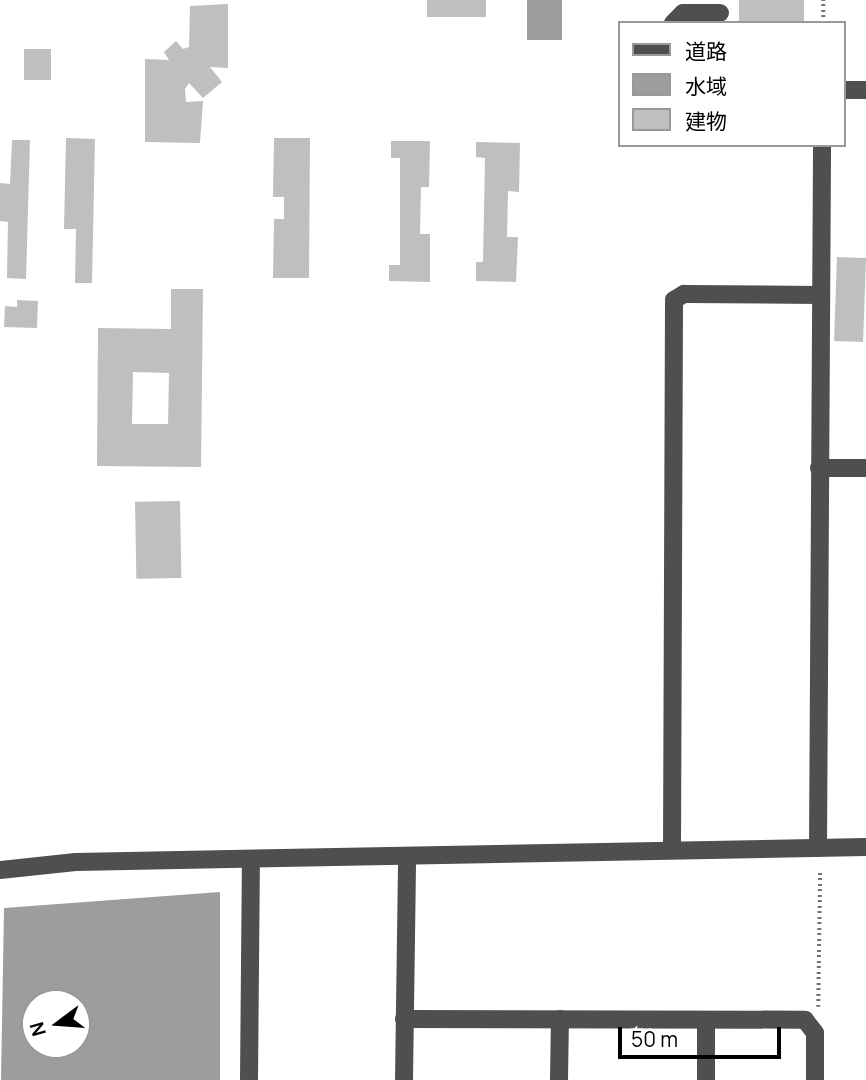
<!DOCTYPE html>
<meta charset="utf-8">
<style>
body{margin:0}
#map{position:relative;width:866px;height:1080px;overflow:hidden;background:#fff;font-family:Manrope,"Noto Sans JP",sans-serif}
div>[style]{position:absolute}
.water>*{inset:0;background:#9d9d9d;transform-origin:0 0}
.building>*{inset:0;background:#bfbfbf;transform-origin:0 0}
.path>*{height:3.5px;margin-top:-1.75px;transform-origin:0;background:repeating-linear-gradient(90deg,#717171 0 2px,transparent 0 5.5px)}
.minor>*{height:18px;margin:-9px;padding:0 9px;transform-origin:9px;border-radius:9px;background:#4f4f4f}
span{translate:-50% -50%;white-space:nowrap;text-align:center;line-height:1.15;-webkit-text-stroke:7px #fff;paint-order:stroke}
.legend{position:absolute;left:618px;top:21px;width:228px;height:126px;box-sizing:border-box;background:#fff;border:2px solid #999;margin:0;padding:9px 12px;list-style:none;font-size:21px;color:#000}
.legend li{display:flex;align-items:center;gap:14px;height:35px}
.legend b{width:35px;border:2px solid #999}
.north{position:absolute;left:21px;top:989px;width:70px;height:70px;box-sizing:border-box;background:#fff;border:2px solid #999;border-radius:50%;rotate:254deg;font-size:19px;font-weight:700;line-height:28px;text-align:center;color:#000}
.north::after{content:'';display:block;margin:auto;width:24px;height:32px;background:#000;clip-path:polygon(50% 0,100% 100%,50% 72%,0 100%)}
.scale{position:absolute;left:618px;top:1027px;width:163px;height:32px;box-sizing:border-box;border:4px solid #000;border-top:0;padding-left:9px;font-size:21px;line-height:24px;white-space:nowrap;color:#000;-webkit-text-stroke:5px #fff;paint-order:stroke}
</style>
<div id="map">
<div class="water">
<div style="left:527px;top:0;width:35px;height:40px"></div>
<div style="clip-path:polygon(evenodd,220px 892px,220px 1080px,1px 1080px,4px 908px,220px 892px,35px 1003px,77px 1003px,77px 1045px,35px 1045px,35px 1003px)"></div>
</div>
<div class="building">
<div style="left:427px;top:0;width:59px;height:17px"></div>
<div style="left:739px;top:0;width:65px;height:23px"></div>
<div style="clip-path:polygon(228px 4px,228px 68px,210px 67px,222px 82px,203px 98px,189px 83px,185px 89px,186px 102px,203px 101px,200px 143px,145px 142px,145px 59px,169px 60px,164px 52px,176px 41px,183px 49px,189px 47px,190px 6px)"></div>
<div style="left:24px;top:49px;width:27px;height:31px"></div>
<div style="clip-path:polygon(66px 138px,95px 139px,92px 283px,75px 283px,76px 229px,64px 229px)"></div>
<div style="clip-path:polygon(274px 138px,310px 138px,309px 278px,273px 278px,274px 219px,284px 219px,284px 197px,273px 197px)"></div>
<div style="clip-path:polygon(12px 140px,30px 140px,26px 279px,7px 278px,8px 222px,0 221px,0 183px,10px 184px)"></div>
<div style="clip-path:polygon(391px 141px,430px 141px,429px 187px,421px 187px,420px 234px,430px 234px,430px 282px,389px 281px,389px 265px,400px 265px,400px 158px,391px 158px)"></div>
<div style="clip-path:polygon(476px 142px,520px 143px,519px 192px,508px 191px,507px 237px,518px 237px,516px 282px,476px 281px,476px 262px,483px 262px,485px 158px,476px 157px)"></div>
<div style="left:837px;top:257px;width:29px;height:84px;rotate:2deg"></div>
<div style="clip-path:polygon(evenodd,171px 289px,203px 289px,201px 467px,97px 466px,98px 328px,171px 329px,171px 289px,133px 372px,169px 373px,168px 424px,132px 424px,133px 372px)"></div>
<div style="clip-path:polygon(17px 300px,38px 301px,37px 328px,4px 327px,5px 306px,17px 307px)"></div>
<div style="left:180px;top:501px;width:77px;height:45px;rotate:89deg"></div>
</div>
<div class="path">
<div style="left:823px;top:23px;width:23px;rotate:-90deg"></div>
<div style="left:818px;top:1007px;width:135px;rotate:-89.2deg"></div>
</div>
<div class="minor">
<div style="left:673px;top:23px;width:14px;rotate:-45deg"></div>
<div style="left:683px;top:13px;width:37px"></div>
<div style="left:843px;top:90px;width:23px"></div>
<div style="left:819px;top:468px;width:47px"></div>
<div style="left:818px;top:848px;width:703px;rotate:-89.67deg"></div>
<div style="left:672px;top:850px;width:550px;rotate:-89.79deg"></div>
<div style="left:674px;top:300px;width:12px;rotate:-31deg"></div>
<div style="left:684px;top:294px;width:136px;rotate:0.4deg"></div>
<div style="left:0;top:870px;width:76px;rotate:-6deg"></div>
<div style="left:76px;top:862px;width:790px;rotate:-1.09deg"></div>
<div style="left:404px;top:1019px;width:401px;rotate:0.1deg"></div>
<div style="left:805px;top:1020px;width:16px;rotate:52deg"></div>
<div style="left:815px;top:1033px;width:47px;rotate:90deg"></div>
<div style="left:249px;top:1080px;width:220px;rotate:-89.5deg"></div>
<div style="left:404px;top:1080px;width:224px;rotate:-89.2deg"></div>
<div style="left:559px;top:1080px;width:61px;rotate:-89.1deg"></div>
<div style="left:706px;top:1080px;width:60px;rotate:-90deg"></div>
</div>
<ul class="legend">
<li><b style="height:9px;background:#4f4f4f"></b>道路</li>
<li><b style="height:19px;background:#9d9d9d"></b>水域</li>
<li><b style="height:19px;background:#bfbfbf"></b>建物</li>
</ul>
<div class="north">N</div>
<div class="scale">50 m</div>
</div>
